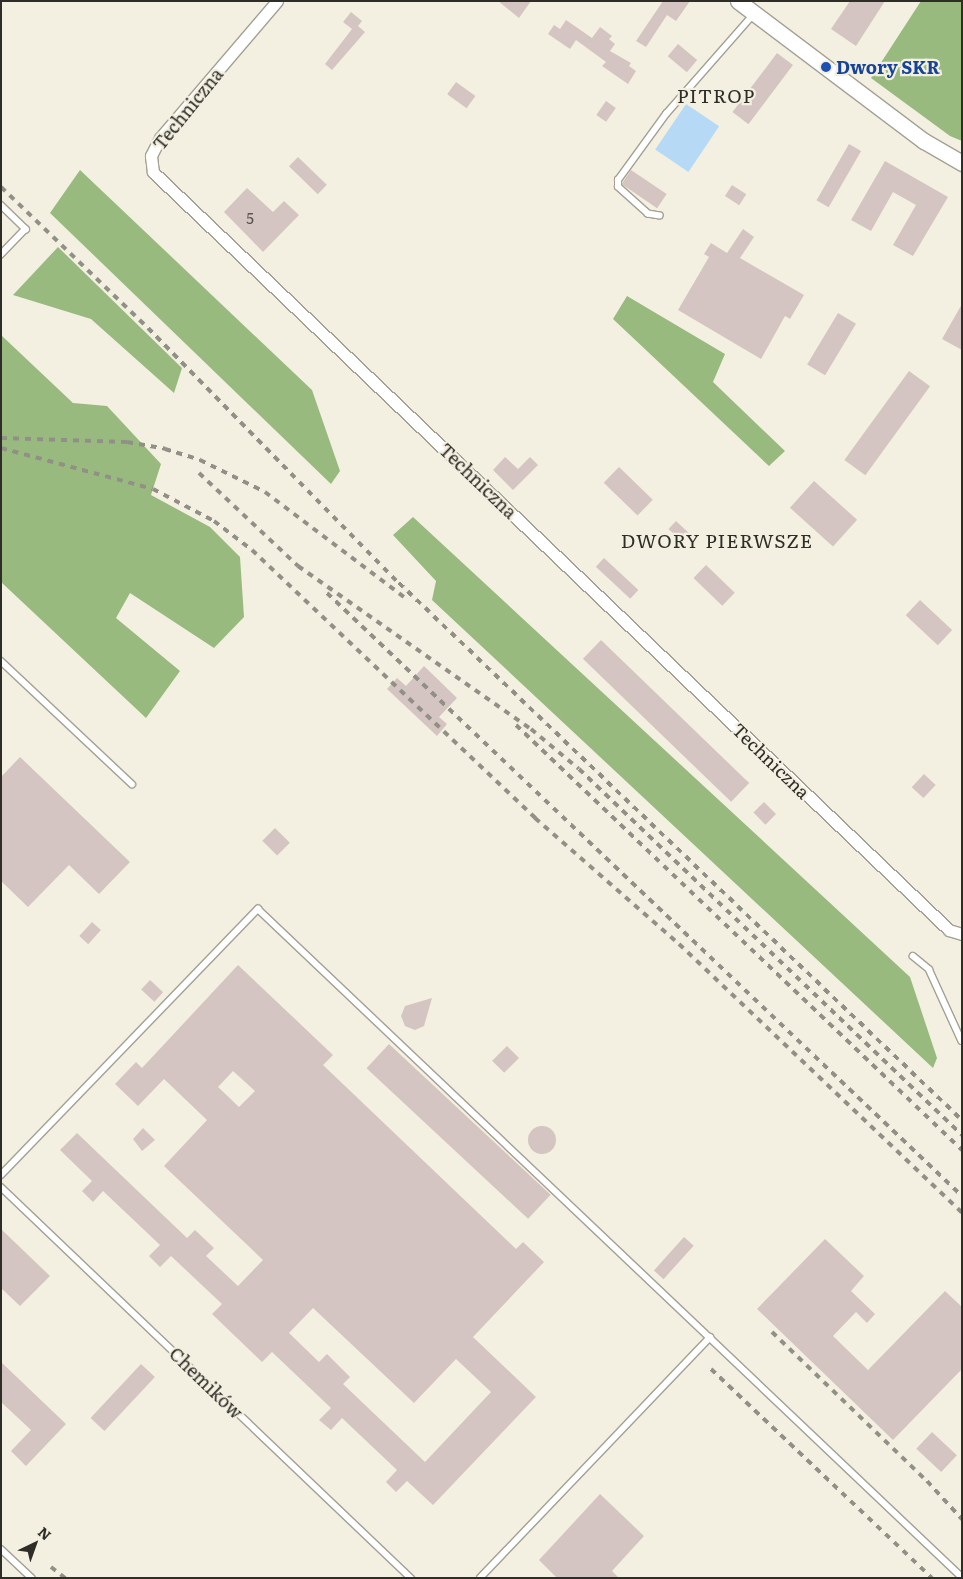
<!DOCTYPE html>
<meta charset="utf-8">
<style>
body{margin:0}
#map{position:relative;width:963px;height:1579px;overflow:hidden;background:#f3f0e1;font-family:Literata,serif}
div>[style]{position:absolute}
.forest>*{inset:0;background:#98ba7f}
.water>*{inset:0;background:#b6daf5;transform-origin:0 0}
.building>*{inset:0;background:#d5c5c2;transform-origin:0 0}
.round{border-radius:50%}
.roads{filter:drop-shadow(1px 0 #a4a194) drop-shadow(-1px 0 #a4a194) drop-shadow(0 1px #a4a194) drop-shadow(0 -1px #a4a194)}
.service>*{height:5.5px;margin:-2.75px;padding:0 2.75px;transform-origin:2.75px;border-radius:2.75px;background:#fff}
.minor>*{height:11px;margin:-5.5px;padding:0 5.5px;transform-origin:5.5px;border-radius:5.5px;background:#fff}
.tertiary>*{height:15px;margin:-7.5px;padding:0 7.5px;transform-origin:7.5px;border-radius:7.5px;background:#fff}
.rail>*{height:4px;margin-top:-2px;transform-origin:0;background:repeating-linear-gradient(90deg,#929086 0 6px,transparent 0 12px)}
.dots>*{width:14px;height:14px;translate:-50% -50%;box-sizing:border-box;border:2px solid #f3f0e1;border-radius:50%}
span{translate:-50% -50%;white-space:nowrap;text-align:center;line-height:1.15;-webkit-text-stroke:4.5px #f3f0e1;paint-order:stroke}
.number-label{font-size:15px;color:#58534e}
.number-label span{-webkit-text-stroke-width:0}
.transit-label{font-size:18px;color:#164399;font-weight:700}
.left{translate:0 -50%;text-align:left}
.street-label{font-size:18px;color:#2e2d28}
.neighbourhood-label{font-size:19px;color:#2e2d28;letter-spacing:1px}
.frame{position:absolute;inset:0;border:2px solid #2e2d28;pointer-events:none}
.north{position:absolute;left:10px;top:1519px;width:50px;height:50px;-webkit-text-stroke:4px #f3f0e1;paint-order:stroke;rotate:42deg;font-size:14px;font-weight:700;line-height:20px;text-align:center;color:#2e2d28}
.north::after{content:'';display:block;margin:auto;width:18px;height:22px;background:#2e2d28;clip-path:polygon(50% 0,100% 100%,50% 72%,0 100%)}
</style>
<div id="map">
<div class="forest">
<div style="clip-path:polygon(921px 1px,962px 1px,962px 141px,950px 136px,871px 78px)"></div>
<div style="clip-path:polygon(80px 170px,312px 390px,340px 471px,331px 484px,50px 213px)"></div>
<div style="clip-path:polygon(58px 247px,182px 368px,174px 393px,91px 319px,13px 295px)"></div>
<div style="clip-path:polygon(627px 296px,725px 354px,713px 382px,785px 451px,769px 466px,613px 319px)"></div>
<div style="clip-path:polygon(1px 335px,73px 403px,107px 406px,161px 464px,151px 495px,210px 527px,240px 557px,244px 617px,214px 648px,130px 593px,116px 618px,180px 671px,146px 718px,1px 582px)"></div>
<div style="clip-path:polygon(413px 517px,910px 977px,937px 1058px,933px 1068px,432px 600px,436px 581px,393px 535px)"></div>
</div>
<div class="water">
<div style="left:686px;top:104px;width:40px;height:55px;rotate:34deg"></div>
</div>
<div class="building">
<div style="clip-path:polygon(498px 1px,531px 1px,519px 18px)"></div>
<div style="clip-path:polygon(663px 1px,690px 1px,676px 21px,667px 15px,646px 47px,636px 41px)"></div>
<div style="clip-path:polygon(850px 1px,885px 1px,856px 46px,831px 29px)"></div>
<div style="clip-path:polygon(351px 12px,362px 21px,358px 26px,365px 32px,332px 70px,325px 64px,352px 29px,343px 22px)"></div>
<div style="clip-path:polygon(566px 20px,592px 38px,600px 27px,612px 36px,609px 39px,615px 44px,610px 51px,631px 63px,629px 66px,636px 71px,628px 84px,602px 66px,606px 62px,576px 40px,570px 49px,548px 34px,554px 25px,560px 29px)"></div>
<div style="left:678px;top:44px;width:25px;height:16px;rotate:40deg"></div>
<div style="left:777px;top:53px;width:20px;height:74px;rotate:37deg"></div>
<div style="left:456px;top:82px;width:24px;height:15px;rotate:36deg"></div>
<div style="left:606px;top:101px;width:12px;height:17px;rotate:35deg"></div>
<div style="left:849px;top:144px;width:14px;height:65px;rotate:30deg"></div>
<div style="left:298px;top:157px;width:40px;height:13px;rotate:44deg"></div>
<div style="clip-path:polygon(885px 161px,948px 197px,913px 256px,893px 245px,916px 205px,893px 192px,871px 231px,851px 220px)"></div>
<div style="left:631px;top:170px;width:43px;height:17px;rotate:34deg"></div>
<div style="left:732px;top:185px;width:17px;height:13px;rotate:33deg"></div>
<div style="clip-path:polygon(247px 188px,273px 212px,284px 201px,299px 215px,263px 252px,224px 212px)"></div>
<div style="clip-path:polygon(743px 229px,754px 237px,740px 258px,804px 295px,790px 319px,785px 316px,761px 359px,678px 310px,709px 257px,704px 254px,711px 243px,727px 253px)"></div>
<div style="clip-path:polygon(962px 304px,962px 350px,942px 339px)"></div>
<div style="left:838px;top:313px;width:21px;height:60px;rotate:31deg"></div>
<div style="left:909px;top:371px;width:26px;height:110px;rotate:36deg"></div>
<div style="clip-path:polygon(505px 457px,518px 469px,530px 457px,538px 465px,513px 490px,493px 470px)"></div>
<div style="left:619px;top:467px;width:47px;height:22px;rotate:44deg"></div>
<div style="left:814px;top:481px;width:58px;height:36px;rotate:42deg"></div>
<div style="left:676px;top:521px;width:19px;height:11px;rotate:43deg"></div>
<div style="left:604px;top:558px;width:47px;height:12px;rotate:43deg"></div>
<div style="left:706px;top:565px;width:40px;height:18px;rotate:44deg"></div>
<div style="left:920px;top:600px;width:44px;height:21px;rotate:43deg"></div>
<div style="left:601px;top:640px;width:206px;height:26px;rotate:44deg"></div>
<div style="clip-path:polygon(424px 666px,457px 698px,439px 717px,447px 724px,437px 736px,387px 689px,397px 678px,406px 686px)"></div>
<div style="clip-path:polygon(20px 757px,130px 862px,99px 894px,69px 865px,28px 907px,1px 881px,1px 777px)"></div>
<div style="left:924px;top:774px;width:16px;height:18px;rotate:43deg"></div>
<div style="left:764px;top:802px;width:17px;height:15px;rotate:45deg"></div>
<div style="left:275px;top:828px;width:21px;height:18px;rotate:45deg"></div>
<div style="left:92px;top:922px;width:12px;height:19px;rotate:42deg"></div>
<div style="clip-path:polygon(evenodd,238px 965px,333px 1055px,323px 1065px,516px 1249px,523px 1242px,544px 1262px,473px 1337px,536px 1397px,433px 1505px,407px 1481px,396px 1492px,386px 1482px,397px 1470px,342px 1418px,331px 1430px,319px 1420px,331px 1408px,272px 1352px,262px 1362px,212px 1314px,222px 1304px,171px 1256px,160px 1267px,149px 1256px,160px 1245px,103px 1191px,93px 1202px,82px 1191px,92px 1181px,60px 1150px,77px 1133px,187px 1238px,195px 1230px,214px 1248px,206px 1256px,238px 1286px,263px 1260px,164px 1166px,207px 1120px,164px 1079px,138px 1106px,115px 1084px,136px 1062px,142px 1068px,238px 965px,233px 1071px,255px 1091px,239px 1107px,218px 1087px,233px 1071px,238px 965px,313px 1308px,414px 1403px,456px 1359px,491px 1392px,425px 1462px,343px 1384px,350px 1377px,327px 1354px,319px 1362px,289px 1333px,313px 1308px)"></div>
<div style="left:150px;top:980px;width:18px;height:13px;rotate:43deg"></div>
<div style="clip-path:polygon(432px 998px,424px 1026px,415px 1030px,405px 1026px,401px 1016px,405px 1006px)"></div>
<div style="left:389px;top:1044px;width:221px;height:33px;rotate:43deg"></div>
<div style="left:507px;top:1046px;width:17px;height:21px;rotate:45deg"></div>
<div class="round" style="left:528px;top:1126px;width:28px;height:28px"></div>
<div style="clip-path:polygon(143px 1128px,155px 1140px,142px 1151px,133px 1139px)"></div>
<div style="clip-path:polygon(1px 1229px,50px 1276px,20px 1306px,1px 1288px)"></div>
<div style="left:684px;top:1237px;width:13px;height:45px;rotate:42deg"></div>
<div style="clip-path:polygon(825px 1239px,864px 1276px,851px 1291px,875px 1314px,867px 1323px,856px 1312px,833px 1336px,868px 1370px,945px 1291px,962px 1307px,962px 1369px,893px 1440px,757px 1309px)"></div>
<div style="clip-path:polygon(1px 1362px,66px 1424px,26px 1466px,11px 1451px,31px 1430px,1px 1402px)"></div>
<div style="left:141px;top:1364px;width:19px;height:74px;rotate:43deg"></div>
<div style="left:932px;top:1432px;width:34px;height:23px;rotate:43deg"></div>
<div style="clip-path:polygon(600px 1494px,644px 1536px,612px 1571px,619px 1578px,557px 1578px,539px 1560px)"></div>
</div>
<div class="roads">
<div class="service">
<div style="left:1px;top:205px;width:35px;rotate:44deg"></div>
<div style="left:26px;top:229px;width:36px;rotate:134deg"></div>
<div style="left:660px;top:216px;width:12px;rotate:-171deg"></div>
<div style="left:648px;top:214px;width:40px;rotate:-138deg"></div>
<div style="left:618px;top:187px;width:7px;rotate:-90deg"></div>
<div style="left:618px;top:180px;width:82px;rotate:-54deg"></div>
<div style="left:666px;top:114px;width:132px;rotate:-48.7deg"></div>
<div style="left:1px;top:661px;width:180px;rotate:43.2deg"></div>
<div style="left:913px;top:956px;width:21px;rotate:39deg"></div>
<div style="left:929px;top:969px;width:79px;rotate:65.4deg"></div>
<div style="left:1px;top:1175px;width:370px;rotate:-46deg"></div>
<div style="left:258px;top:909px;width:970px;rotate:43.5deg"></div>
<div style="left:1px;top:1187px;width:567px;rotate:43.64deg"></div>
<div style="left:1px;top:1549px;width:42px;rotate:43.1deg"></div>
<div style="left:480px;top:1578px;width:333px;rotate:-46.3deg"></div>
</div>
<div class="minor">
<div style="left:277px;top:1px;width:180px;rotate:130.5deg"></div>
<div style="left:160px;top:138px;width:20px;rotate:117deg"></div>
<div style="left:151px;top:156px;width:16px;rotate:83deg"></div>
<div style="left:153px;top:172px;width:1099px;rotate:43.6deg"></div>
<div style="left:949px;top:930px;width:14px;rotate:17deg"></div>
</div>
<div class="tertiary">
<div style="left:738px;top:1px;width:233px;rotate:37deg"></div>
<div style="left:924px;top:141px;width:44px;rotate:30.1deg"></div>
</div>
</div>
<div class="rail">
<div style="left:1px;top:187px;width:204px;rotate:43.8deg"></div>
<div style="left:148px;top:328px;width:358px;rotate:45.5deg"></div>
<div style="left:399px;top:583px;width:778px;rotate:43.65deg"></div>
<div style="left:1px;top:438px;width:126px;rotate:1.8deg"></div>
<div style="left:127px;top:442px;width:39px;rotate:10deg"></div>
<div style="left:165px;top:449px;width:37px;rotate:17deg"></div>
<div style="left:200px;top:460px;width:72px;rotate:26.2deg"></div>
<div style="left:265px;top:492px;width:174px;rotate:37.1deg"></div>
<div style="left:1px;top:448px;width:157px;rotate:15.1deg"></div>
<div style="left:153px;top:489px;width:69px;rotate:27.7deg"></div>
<div style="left:214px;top:521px;width:48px;rotate:37.3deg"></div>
<div style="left:252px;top:550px;width:390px;rotate:43.4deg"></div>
<div style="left:535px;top:818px;width:191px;rotate:41.2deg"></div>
<div style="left:679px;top:944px;width:390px;rotate:43.5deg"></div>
<div style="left:199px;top:473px;width:136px;rotate:43.2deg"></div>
<div style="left:298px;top:566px;width:284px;rotate:35deg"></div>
<div style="left:531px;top:729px;width:62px;rotate:39.8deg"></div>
<div style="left:579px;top:769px;width:530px;rotate:43.7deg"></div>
<div style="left:327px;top:593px;width:876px;rotate:43.52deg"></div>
<div style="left:516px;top:725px;width:616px;rotate:43.62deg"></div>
<div style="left:772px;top:1332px;width:215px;rotate:43.9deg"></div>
<div style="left:927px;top:1481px;width:52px;rotate:47.4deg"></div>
<div style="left:711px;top:1369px;width:304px;rotate:43.4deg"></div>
<div style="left:51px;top:1567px;width:18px;rotate:38deg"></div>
</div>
<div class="dots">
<div style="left:826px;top:67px;background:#1a4fb4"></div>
</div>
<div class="number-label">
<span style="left:250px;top:218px">5</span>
</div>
<div class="transit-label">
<span class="left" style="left:836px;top:67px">Dwory SKR</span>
</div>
<div class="street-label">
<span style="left:188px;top:109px;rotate:-51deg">Techniczna</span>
<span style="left:478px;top:481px;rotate:44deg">Techniczna</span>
<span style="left:771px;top:761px;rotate:44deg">Techniczna</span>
<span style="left:206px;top:1383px;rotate:44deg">Chemików</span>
</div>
<div class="neighbourhood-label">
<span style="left:716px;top:96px">PITROP</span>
<span style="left:717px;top:541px">DWORY PIERWSZE</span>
</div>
<div class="frame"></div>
<div class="north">N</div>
</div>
